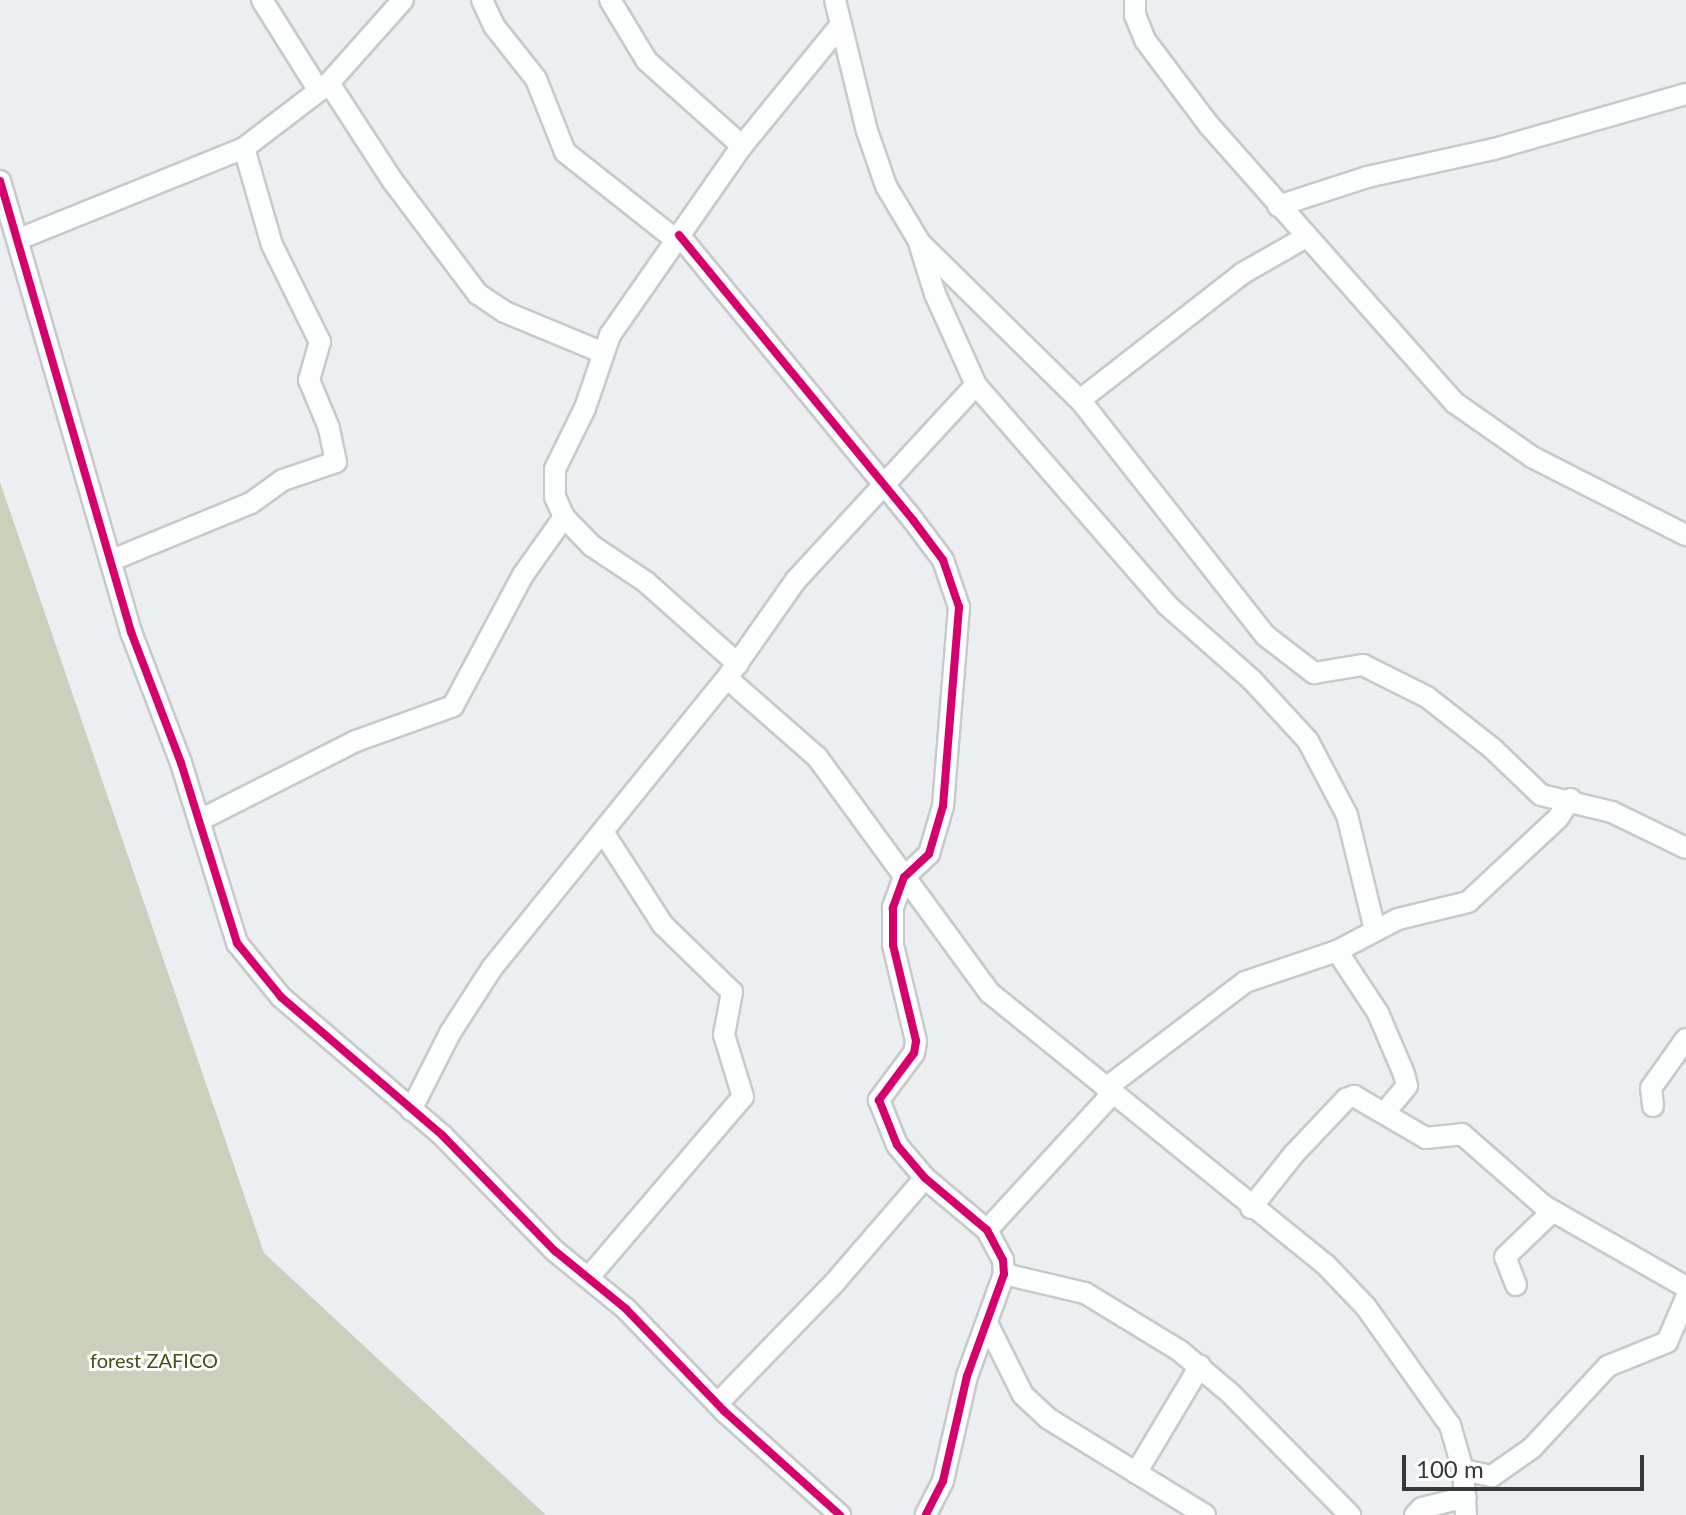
<!DOCTYPE html>
<style>
body{margin:0}
#map{position:relative;width:1686px;height:1515px;overflow:hidden;background:#eceff1;font-family:Lato,sans-serif}
div>[style]{position:absolute}
.forest>*{inset:0;background:#cbd0bd}
.roads{filter:drop-shadow(2px 0 #c7c9ca) drop-shadow(-2px 0 #c7c9ca) drop-shadow(0 2px #c7c9ca) drop-shadow(0 -2px #c7c9ca)}
.street>*{height:20px;margin:-10px;padding:0 10px;transform-origin:10px;border-radius:10px;background:#fcfdfd}
.cycleway>*{height:8px;margin:-4px;padding:0 4px;transform-origin:4px;border-radius:4px;background:#d6006c}
span{translate:-50% -50%;white-space:nowrap;text-align:center;line-height:1.15;-webkit-text-stroke:6px #fff;paint-order:stroke}
.park-label{font-size:20px;color:#494e15}
.scale{position:absolute;left:1402px;top:1455px;width:242px;height:36px;box-sizing:border-box;border:4px solid #363839;border-top:0;padding-left:10px;font-size:24px;line-height:28px;white-space:nowrap;color:#363839;-webkit-text-stroke:6px #fff;paint-order:stroke}
</style>
<div id="map">
<div class="forest">
<div style="clip-path:polygon(0 482px,264px 1253px,546px 1515px,0 1515px)"></div>
</div>
<div class="roads">
<div class="street">
<div style="left:262px;top:0;width:107px;rotate:57.9deg"></div>
<div style="left:482px;top:0;width:29px;rotate:65deg"></div>
<div style="left:494px;top:26px;width:68px;rotate:51.6deg"></div>
<div style="left:536px;top:79px;width:79px;rotate:68.3deg"></div>
<div style="left:565px;top:152px;width:142px;rotate:38.4deg"></div>
<div style="left:610px;top:0;width:71px;rotate:58.8deg"></div>
<div style="left:647px;top:61px;width:127px;rotate:41.8deg"></div>
<div style="left:835px;top:0;width:135px;rotate:76.3deg"></div>
<div style="left:867px;top:131px;width:58px;rotate:70.9deg"></div>
<div style="left:886px;top:186px;width:66px;rotate:59.2deg"></div>
<div style="left:920px;top:243px;width:224px;rotate:44.5deg"></div>
<div style="left:1080px;top:400px;width:300px;rotate:51.8deg"></div>
<div style="left:1266px;top:636px;width:61px;rotate:37.6deg"></div>
<div style="left:1314px;top:673px;width:50px;rotate:-9.3deg"></div>
<div style="left:1363px;top:665px;width:72px;rotate:26.6deg"></div>
<div style="left:1427px;top:697px;width:84px;rotate:38.2deg"></div>
<div style="left:1493px;top:749px;width:66px;rotate:43.8deg"></div>
<div style="left:1541px;top:795px;width:73px;rotate:13.5deg"></div>
<div style="left:1612px;top:812px;width:82px;rotate:25.9deg"></div>
<div style="left:1135px;top:0;width:15px;rotate:90deg"></div>
<div style="left:1135px;top:15px;width:27px;rotate:68deg"></div>
<div style="left:1145px;top:40px;width:105px;rotate:53.1deg"></div>
<div style="left:1208px;top:124px;width:373px;rotate:48.5deg"></div>
<div style="left:1455px;top:403px;width:94px;rotate:35deg"></div>
<div style="left:1532px;top:457px;width:173px;rotate:26.9deg"></div>
<div style="left:329px;top:83px;width:116px;rotate:57deg"></div>
<div style="left:392px;top:180px;width:143px;rotate:53deg"></div>
<div style="left:478px;top:294px;width:32px;rotate:34deg"></div>
<div style="left:505px;top:312px;width:104px;rotate:22.6deg"></div>
<div style="left:0;top:181px;width:470px;rotate:73.8deg"></div>
<div style="left:131px;top:632px;width:140px;rotate:69.1deg"></div>
<div style="left:181px;top:763px;width:189px;rotate:72.7deg"></div>
<div style="left:237px;top:943px;width:70px;rotate:50.8deg"></div>
<div style="left:281px;top:997px;width:212px;rotate:40.6deg"></div>
<div style="left:442px;top:1135px;width:162px;rotate:45.8deg"></div>
<div style="left:555px;top:1251px;width:92px;rotate:39.2deg"></div>
<div style="left:626px;top:1309px;width:141px;rotate:46.1deg"></div>
<div style="left:724px;top:1411px;width:156px;rotate:41.9deg"></div>
<div style="left:1278px;top:206px;width:94px;rotate:-18deg"></div>
<div style="left:1367px;top:177px;width:130px;rotate:-12.4deg"></div>
<div style="left:1494px;top:149px;width:200px;rotate:-16deg"></div>
<div style="left:679px;top:235px;width:369px;rotate:50.6deg"></div>
<div style="left:913px;top:520px;width:50px;rotate:53.1deg"></div>
<div style="left:943px;top:560px;width:50px;rotate:71.2deg"></div>
<div style="left:959px;top:607px;width:200px;rotate:94.6deg"></div>
<div style="left:943px;top:806px;width:50px;rotate:106.3deg"></div>
<div style="left:929px;top:854px;width:34px;rotate:137deg"></div>
<div style="left:904px;top:877px;width:33px;rotate:110deg"></div>
<div style="left:893px;top:908px;width:37px;rotate:90deg"></div>
<div style="left:893px;top:945px;width:99px;rotate:76.5deg"></div>
<div style="left:916px;top:1041px;width:12px;rotate:99deg"></div>
<div style="left:914px;top:1053px;width:59px;rotate:126.7deg"></div>
<div style="left:879px;top:1100px;width:48px;rotate:68.2deg"></div>
<div style="left:897px;top:1145px;width:43px;rotate:49.7deg"></div>
<div style="left:925px;top:1178px;width:81px;rotate:40deg"></div>
<div style="left:987px;top:1230px;width:34px;rotate:62deg"></div>
<div style="left:1003px;top:1260px;width:14px;rotate:86deg"></div>
<div style="left:1004px;top:1274px;width:109px;rotate:109.9deg"></div>
<div style="left:967px;top:1376px;width:108px;rotate:102.9deg"></div>
<div style="left:943px;top:1481px;width:38px;rotate:117deg"></div>
<div style="left:19px;top:239px;width:243px;rotate:-22deg"></div>
<div style="left:244px;top:148px;width:107px;rotate:-37.4deg"></div>
<div style="left:329px;top:83px;width:111px;rotate:-48.3deg"></div>
<div style="left:920px;top:246px;width:50px;rotate:72.6deg"></div>
<div style="left:935px;top:294px;width:100px;rotate:65.7deg"></div>
<div style="left:976px;top:385px;width:291px;rotate:49deg"></div>
<div style="left:1167px;top:605px;width:113px;rotate:41.4deg"></div>
<div style="left:1252px;top:680px;width:83px;rotate:47.4deg"></div>
<div style="left:1308px;top:741px;width:84px;rotate:62.2deg"></div>
<div style="left:1347px;top:815px;width:118px;rotate:76.3deg"></div>
<div style="left:1080px;top:400px;width:207px;rotate:-37.9deg"></div>
<div style="left:1243px;top:273px;width:73px;rotate:-29.7deg"></div>
<div style="left:112px;top:560px;width:150px;rotate:-22.3deg"></div>
<div style="left:251px;top:503px;width:39px;rotate:-36deg"></div>
<div style="left:283px;top:480px;width:56px;rotate:-18.8deg"></div>
<div style="left:336px;top:462px;width:35px;rotate:-102deg"></div>
<div style="left:329px;top:428px;width:52px;rotate:-112.6deg"></div>
<div style="left:309px;top:380px;width:40px;rotate:-74deg"></div>
<div style="left:320px;top:342px;width:108px;rotate:-116.3deg"></div>
<div style="left:272px;top:245px;width:101px;rotate:-106.1deg"></div>
<div style="left:738px;top:664px;width:123px;rotate:-138.3deg"></div>
<div style="left:646px;top:582px;width:65px;rotate:-146.3deg"></div>
<div style="left:592px;top:546px;width:40px;rotate:-134deg"></div>
<div style="left:564px;top:517px;width:22px;rotate:-114deg"></div>
<div style="left:555px;top:497px;width:28px;rotate:-90deg"></div>
<div style="left:555px;top:469px;width:68px;rotate:-63.8deg"></div>
<div style="left:585px;top:408px;width:77px;rotate:-71.1deg"></div>
<div style="left:610px;top:335px;width:231px;rotate:-55.1deg"></div>
<div style="left:742px;top:146px;width:154px;rotate:-50.8deg"></div>
<div style="left:727px;top:678px;width:120px;rotate:41.3deg"></div>
<div style="left:817px;top:757px;width:293px;rotate:53.8deg"></div>
<div style="left:990px;top:993px;width:431px;rotate:39deg"></div>
<div style="left:1325px;top:1264px;width:59px;rotate:46.4deg"></div>
<div style="left:1366px;top:1307px;width:145px;rotate:54.6deg"></div>
<div style="left:1450px;top:1425px;width:47px;rotate:73.9deg"></div>
<div style="left:1463px;top:1470px;width:45px;rotate:86.2deg"></div>
<div style="left:200px;top:820px;width:175px;rotate:-26.9deg"></div>
<div style="left:356px;top:741px;width:103px;rotate:-19.8deg"></div>
<div style="left:453px;top:706px;width:149px;rotate:-61.9deg"></div>
<div style="left:523px;top:575px;width:71px;rotate:-54.7deg"></div>
<div style="left:1337px;top:951px;width:74px;rotate:56.5deg"></div>
<div style="left:1378px;top:1013px;width:66px;rotate:66.9deg"></div>
<div style="left:1404px;top:1074px;width:12px;rotate:76deg"></div>
<div style="left:1407px;top:1086px;width:33px;rotate:130deg"></div>
<div style="left:1106px;top:1088px;width:175px;rotate:-37.3deg"></div>
<div style="left:1245px;top:982px;width:97px;rotate:-18.6deg"></div>
<div style="left:1337px;top:951px;width:69px;rotate:-27.7deg"></div>
<div style="left:1398px;top:919px;width:72px;rotate:-13.7deg"></div>
<div style="left:1468px;top:902px;width:123px;rotate:-43deg"></div>
<div style="left:1558px;top:818px;width:23px;rotate:-56deg"></div>
<div style="left:1653px;top:1106px;width:18px;rotate:-96deg"></div>
<div style="left:1651px;top:1088px;width:60px;rotate:-54.5deg"></div>
<div style="left:411px;top:1110px;width:86px;rotate:-63.1deg"></div>
<div style="left:450px;top:1033px;width:77px;rotate:-57.1deg"></div>
<div style="left:492px;top:968px;width:373px;rotate:-51deg"></div>
<div style="left:727px;top:678px;width:120px;rotate:-54.9deg"></div>
<div style="left:796px;top:580px;width:265px;rotate:-47.3deg"></div>
<div style="left:1251px;top:1208px;width:69px;rotate:-51.5deg"></div>
<div style="left:1294px;top:1154px;width:76px;rotate:-46.6deg"></div>
<div style="left:1346px;top:1099px;width:9px;rotate:-21deg"></div>
<div style="left:1354px;top:1096px;width:83px;rotate:30.3deg"></div>
<div style="left:1426px;top:1138px;width:36px;rotate:-6deg"></div>
<div style="left:1462px;top:1134px;width:109px;rotate:41.3deg"></div>
<div style="left:1544px;top:1206px;width:163px;rotate:29.7deg"></div>
<div style="left:987px;top:1230px;width:186px;rotate:-47.4deg"></div>
<div style="left:1004px;top:1274px;width:83px;rotate:13.2deg"></div>
<div style="left:1085px;top:1293px;width:111px;rotate:31.4deg"></div>
<div style="left:1180px;top:1351px;width:67px;rotate:40.1deg"></div>
<div style="left:1231px;top:1394px;width:170px;rotate:45.5deg"></div>
<div style="left:589px;top:1277px;width:237px;rotate:-49.5deg"></div>
<div style="left:743px;top:1097px;width:65px;rotate:-107deg"></div>
<div style="left:724px;top:1035px;width:44px;rotate:-79.5deg"></div>
<div style="left:732px;top:992px;width:96px;rotate:-135.8deg"></div>
<div style="left:663px;top:925px;width:111px;rotate:-122.8deg"></div>
<div style="left:1516px;top:1285px;width:30px;rotate:-111deg"></div>
<div style="left:1505px;top:1257px;width:66px;rotate:-43.8deg"></div>
<div style="left:988px;top:1325px;width:78px;rotate:63.4deg"></div>
<div style="left:1023px;top:1395px;width:35px;rotate:43deg"></div>
<div style="left:1049px;top:1419px;width:183px;rotate:31.6deg"></div>
<div style="left:717px;top:1404px;width:171px;rotate:-45.9deg"></div>
<div style="left:836px;top:1281px;width:136px;rotate:-49.2deg"></div>
<div style="left:1463px;top:1470px;width:30px;rotate:12deg"></div>
<div style="left:1492px;top:1476px;width:49px;rotate:-35deg"></div>
<div style="left:1532px;top:1448px;width:112px;rotate:-47.2deg"></div>
<div style="left:1608px;top:1366px;width:64px;rotate:-22.1deg"></div>
<div style="left:1667px;top:1342px;width:48px;rotate:-66.6deg"></div>
<div style="left:1136px;top:1473px;width:125px;rotate:-59.1deg"></div>
<div style="left:1415px;top:1515px;width:10px;rotate:-45deg"></div>
<div style="left:1422px;top:1508px;width:45px;rotate:-14deg"></div>
</div>
</div>
<div class="cycleway">
<div style="left:0;top:181px;width:470px;rotate:73.8deg"></div>
<div style="left:131px;top:632px;width:140px;rotate:69.1deg"></div>
<div style="left:181px;top:763px;width:189px;rotate:72.7deg"></div>
<div style="left:237px;top:943px;width:70px;rotate:50.8deg"></div>
<div style="left:281px;top:997px;width:212px;rotate:40.6deg"></div>
<div style="left:442px;top:1135px;width:162px;rotate:45.8deg"></div>
<div style="left:555px;top:1251px;width:92px;rotate:39.2deg"></div>
<div style="left:626px;top:1309px;width:141px;rotate:46.1deg"></div>
<div style="left:724px;top:1411px;width:156px;rotate:41.9deg"></div>
<div style="left:679px;top:235px;width:369px;rotate:50.6deg"></div>
<div style="left:913px;top:520px;width:50px;rotate:53.1deg"></div>
<div style="left:943px;top:560px;width:50px;rotate:71.2deg"></div>
<div style="left:959px;top:607px;width:200px;rotate:94.6deg"></div>
<div style="left:943px;top:806px;width:50px;rotate:106.3deg"></div>
<div style="left:929px;top:854px;width:34px;rotate:137deg"></div>
<div style="left:904px;top:877px;width:33px;rotate:110deg"></div>
<div style="left:893px;top:908px;width:37px;rotate:90deg"></div>
<div style="left:893px;top:945px;width:99px;rotate:76.5deg"></div>
<div style="left:916px;top:1041px;width:12px;rotate:99deg"></div>
<div style="left:914px;top:1053px;width:59px;rotate:126.7deg"></div>
<div style="left:879px;top:1100px;width:48px;rotate:68.2deg"></div>
<div style="left:897px;top:1145px;width:43px;rotate:49.7deg"></div>
<div style="left:925px;top:1178px;width:81px;rotate:40deg"></div>
<div style="left:987px;top:1230px;width:34px;rotate:62deg"></div>
<div style="left:1003px;top:1260px;width:14px;rotate:86deg"></div>
<div style="left:1004px;top:1274px;width:109px;rotate:109.9deg"></div>
<div style="left:967px;top:1376px;width:108px;rotate:102.9deg"></div>
<div style="left:943px;top:1481px;width:38px;rotate:117deg"></div>
</div>
<div class="park-label">
<span style="left:154px;top:1360px">forest ZAFICO</span>
</div>
<div class="scale">100 m</div>
</div>
